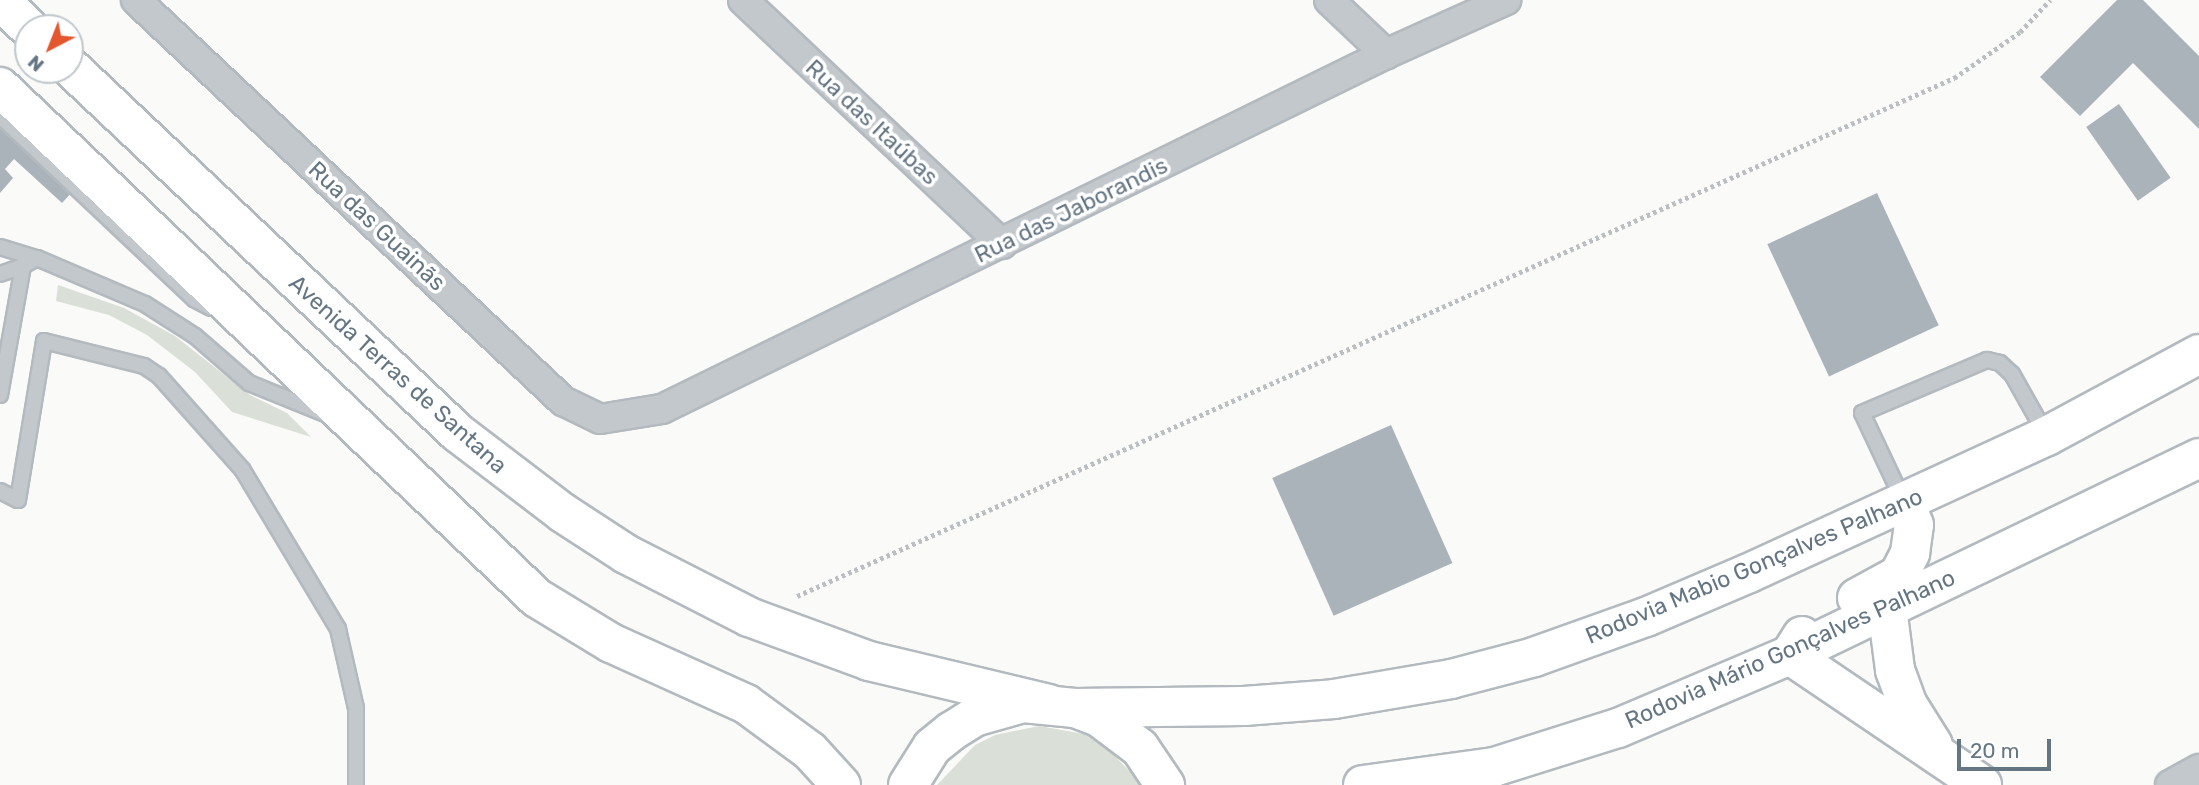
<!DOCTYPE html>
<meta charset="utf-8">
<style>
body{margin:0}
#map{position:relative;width:2199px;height:785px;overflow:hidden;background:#fafaf8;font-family:Rubik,sans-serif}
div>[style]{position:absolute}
.green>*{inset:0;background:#dadfd7}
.building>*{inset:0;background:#aab3b9;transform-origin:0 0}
.path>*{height:4.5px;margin-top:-2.25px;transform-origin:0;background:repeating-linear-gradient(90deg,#bbbfc2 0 3.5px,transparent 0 7px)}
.roads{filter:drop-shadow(2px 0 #b3babf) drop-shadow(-2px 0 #b3babf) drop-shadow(0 2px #b3babf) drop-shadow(0 -2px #b3babf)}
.lane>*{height:14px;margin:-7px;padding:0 7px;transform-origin:7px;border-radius:7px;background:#c3c8cc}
.street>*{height:28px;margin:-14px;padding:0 14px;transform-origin:14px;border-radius:14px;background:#c3c8cc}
.secondary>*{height:38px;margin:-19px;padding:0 19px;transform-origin:19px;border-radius:19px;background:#fff}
span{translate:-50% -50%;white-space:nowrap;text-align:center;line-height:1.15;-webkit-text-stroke:7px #fff;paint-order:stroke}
.street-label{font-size:23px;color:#657683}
.north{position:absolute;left:14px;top:14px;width:70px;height:70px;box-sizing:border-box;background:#fff;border:2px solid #c1c8cd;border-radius:50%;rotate:222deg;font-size:19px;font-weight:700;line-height:28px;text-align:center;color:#657683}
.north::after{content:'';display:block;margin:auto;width:24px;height:32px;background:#e4572e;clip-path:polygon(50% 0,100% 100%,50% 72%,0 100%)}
.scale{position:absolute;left:1957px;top:739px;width:94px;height:32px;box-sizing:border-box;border:4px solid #657683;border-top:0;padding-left:9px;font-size:21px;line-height:24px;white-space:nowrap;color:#657683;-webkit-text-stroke:5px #fff;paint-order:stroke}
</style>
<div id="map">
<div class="green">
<div style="clip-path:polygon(58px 285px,124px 308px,175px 336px,250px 395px,287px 413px,311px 437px,232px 412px,195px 372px,147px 335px,109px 315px,56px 301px)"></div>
<div style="clip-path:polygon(1039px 726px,1084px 734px,1104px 745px,1143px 785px,937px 785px,975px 745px,995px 735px)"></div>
</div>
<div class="building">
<div style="clip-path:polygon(2117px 0,2143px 0,2199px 56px,2199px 129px,2133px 63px,2080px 116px,2040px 77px)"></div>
<div style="left:2119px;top:104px;width:90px;height:40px;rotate:55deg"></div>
<div style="clip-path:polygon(0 123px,74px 190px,62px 203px,14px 159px,5px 169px,13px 178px,0 193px)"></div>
<div style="left:1877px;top:193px;width:146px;height:121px;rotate:65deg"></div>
<div style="left:1391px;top:425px;width:151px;height:130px;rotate:66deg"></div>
</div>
<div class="path">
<div style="left:797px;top:596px;width:1268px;rotate:-24.12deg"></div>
<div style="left:1954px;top:78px;width:80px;rotate:-34.9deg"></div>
<div style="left:2020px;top:32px;width:44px;rotate:-46.8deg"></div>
</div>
<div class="roads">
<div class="lane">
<div style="left:0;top:116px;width:267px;rotate:43.3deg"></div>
<div style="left:194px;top:299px;width:19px;rotate:28deg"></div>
<div style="left:0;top:247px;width:39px;rotate:17deg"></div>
<div style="left:37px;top:258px;width:117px;rotate:23.1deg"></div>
<div style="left:145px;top:304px;width:59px;rotate:32.6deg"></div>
<div style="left:195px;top:336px;width:72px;rotate:41deg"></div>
<div style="left:249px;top:383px;width:85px;rotate:22.1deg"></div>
<div style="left:0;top:274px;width:24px;rotate:-19deg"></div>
<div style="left:0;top:395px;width:131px;rotate:-79.9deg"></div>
<div style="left:23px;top:266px;width:16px;rotate:-30deg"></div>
<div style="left:0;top:491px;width:20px;rotate:27deg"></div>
<div style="left:18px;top:500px;width:161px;rotate:-80.7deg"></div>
<div style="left:44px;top:341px;width:103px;rotate:14deg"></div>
<div style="left:144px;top:366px;width:18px;rotate:34deg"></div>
<div style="left:159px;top:376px;width:125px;rotate:48.3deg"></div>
<div style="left:242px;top:469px;width:187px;rotate:59deg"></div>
<div style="left:338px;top:629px;width:81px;rotate:77.2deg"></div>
<div style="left:356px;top:708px;width:77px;rotate:90deg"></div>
<div style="left:1903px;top:500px;width:96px;rotate:-115.2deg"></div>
<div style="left:1862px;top:413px;width:136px;rotate:-23deg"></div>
<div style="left:1987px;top:360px;width:13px;rotate:13deg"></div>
<div style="left:2000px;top:363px;width:16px;rotate:43deg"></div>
<div style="left:2012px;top:374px;width:71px;rotate:60.6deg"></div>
</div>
<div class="street">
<div style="left:136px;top:0;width:586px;rotate:43.2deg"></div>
<div style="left:563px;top:401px;width:41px;rotate:25.9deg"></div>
<div style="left:600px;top:419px;width:63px;rotate:-9.2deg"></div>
<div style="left:662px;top:409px;width:806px;rotate:-26.12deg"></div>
<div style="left:1386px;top:54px;width:132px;rotate:-24.2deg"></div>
<div style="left:743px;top:0;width:356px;rotate:43.3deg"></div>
<div style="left:1329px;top:0;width:79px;rotate:43.5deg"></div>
<div style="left:2170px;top:785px;width:33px;rotate:-29deg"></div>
</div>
<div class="secondary">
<div style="left:0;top:0;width:40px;rotate:44deg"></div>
<div style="left:70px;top:67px;width:533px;rotate:43.33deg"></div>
<div style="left:458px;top:433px;width:132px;rotate:37.3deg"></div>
<div style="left:563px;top:513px;width:75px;rotate:33.1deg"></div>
<div style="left:626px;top:554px;width:138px;rotate:27.1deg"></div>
<div style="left:749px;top:617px;width:128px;rotate:20.1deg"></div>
<div style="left:869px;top:661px;width:185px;rotate:13.4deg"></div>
<div style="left:0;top:87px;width:741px;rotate:43.58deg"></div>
<div style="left:537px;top:598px;width:87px;rotate:31.3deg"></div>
<div style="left:611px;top:643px;width:148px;rotate:24.3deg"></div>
<div style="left:746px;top:704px;width:79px;rotate:36.3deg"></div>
<div style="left:810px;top:751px;width:46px;rotate:47.6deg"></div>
<div style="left:1857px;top:598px;width:48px;rotate:-28.7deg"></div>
<div style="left:1899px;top:575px;width:25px;rotate:-63deg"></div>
<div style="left:1910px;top:553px;width:28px;rotate:-82deg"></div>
<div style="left:1914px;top:525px;width:25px;rotate:-113deg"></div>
<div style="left:1887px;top:608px;width:63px;rotate:82.6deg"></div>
<div style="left:1895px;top:670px;width:37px;rotate:70deg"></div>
<div style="left:1908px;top:705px;width:47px;rotate:58deg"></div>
<div style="left:1802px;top:636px;width:22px;rotate:122deg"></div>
<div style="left:1790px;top:655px;width:232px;rotate:34.1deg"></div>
<div style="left:1075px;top:708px;width:169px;rotate:-0.7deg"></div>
<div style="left:1244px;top:706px;width:90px;rotate:-4.4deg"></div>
<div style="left:1334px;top:699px;width:119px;rotate:-9.7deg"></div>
<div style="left:1451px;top:679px;width:86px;rotate:-14.8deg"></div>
<div style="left:1534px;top:657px;width:119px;rotate:-19.7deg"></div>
<div style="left:1646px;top:617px;width:112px;rotate:-23.1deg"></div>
<div style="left:1749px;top:573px;width:328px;rotate:-24.7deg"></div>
<div style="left:2047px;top:436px;width:173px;rotate:-28.3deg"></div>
<div style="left:908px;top:785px;width:45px;rotate:-57.7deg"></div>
<div style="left:932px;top:747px;width:26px;rotate:-39deg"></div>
<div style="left:952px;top:731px;width:26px;rotate:-32deg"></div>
<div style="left:974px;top:717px;width:51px;rotate:-15.9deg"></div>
<div style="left:1023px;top:703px;width:52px;rotate:5.5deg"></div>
<div style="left:1075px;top:708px;width:26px;rotate:21deg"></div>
<div style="left:1099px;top:717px;width:51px;rotate:37.1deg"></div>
<div style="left:1140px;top:748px;width:45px;rotate:56deg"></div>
<div style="left:1363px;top:785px;width:132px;rotate:-7.8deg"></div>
<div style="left:1494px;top:767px;width:130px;rotate:-17.5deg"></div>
<div style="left:1618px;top:728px;width:187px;rotate:-23deg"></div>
<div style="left:1790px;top:655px;width:454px;rotate:-25.7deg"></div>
</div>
</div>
<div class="street-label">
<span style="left:872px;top:122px;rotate:43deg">Rua das Itaúbas</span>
<span style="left:1071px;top:210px;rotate:-26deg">Rua das Jaborandis</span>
<span style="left:377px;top:226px;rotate:43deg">Rua das Guainãs</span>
<span style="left:398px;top:374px;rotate:42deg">Avenida Terras de Santana</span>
<span style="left:1754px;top:566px;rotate:-23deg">Rodovia Mabio Gonçalves Palhano</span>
<span style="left:1790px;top:649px;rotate:-24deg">Rodovia Mário Gonçalves Palhano</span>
</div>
<div class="north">N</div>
<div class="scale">20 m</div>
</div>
